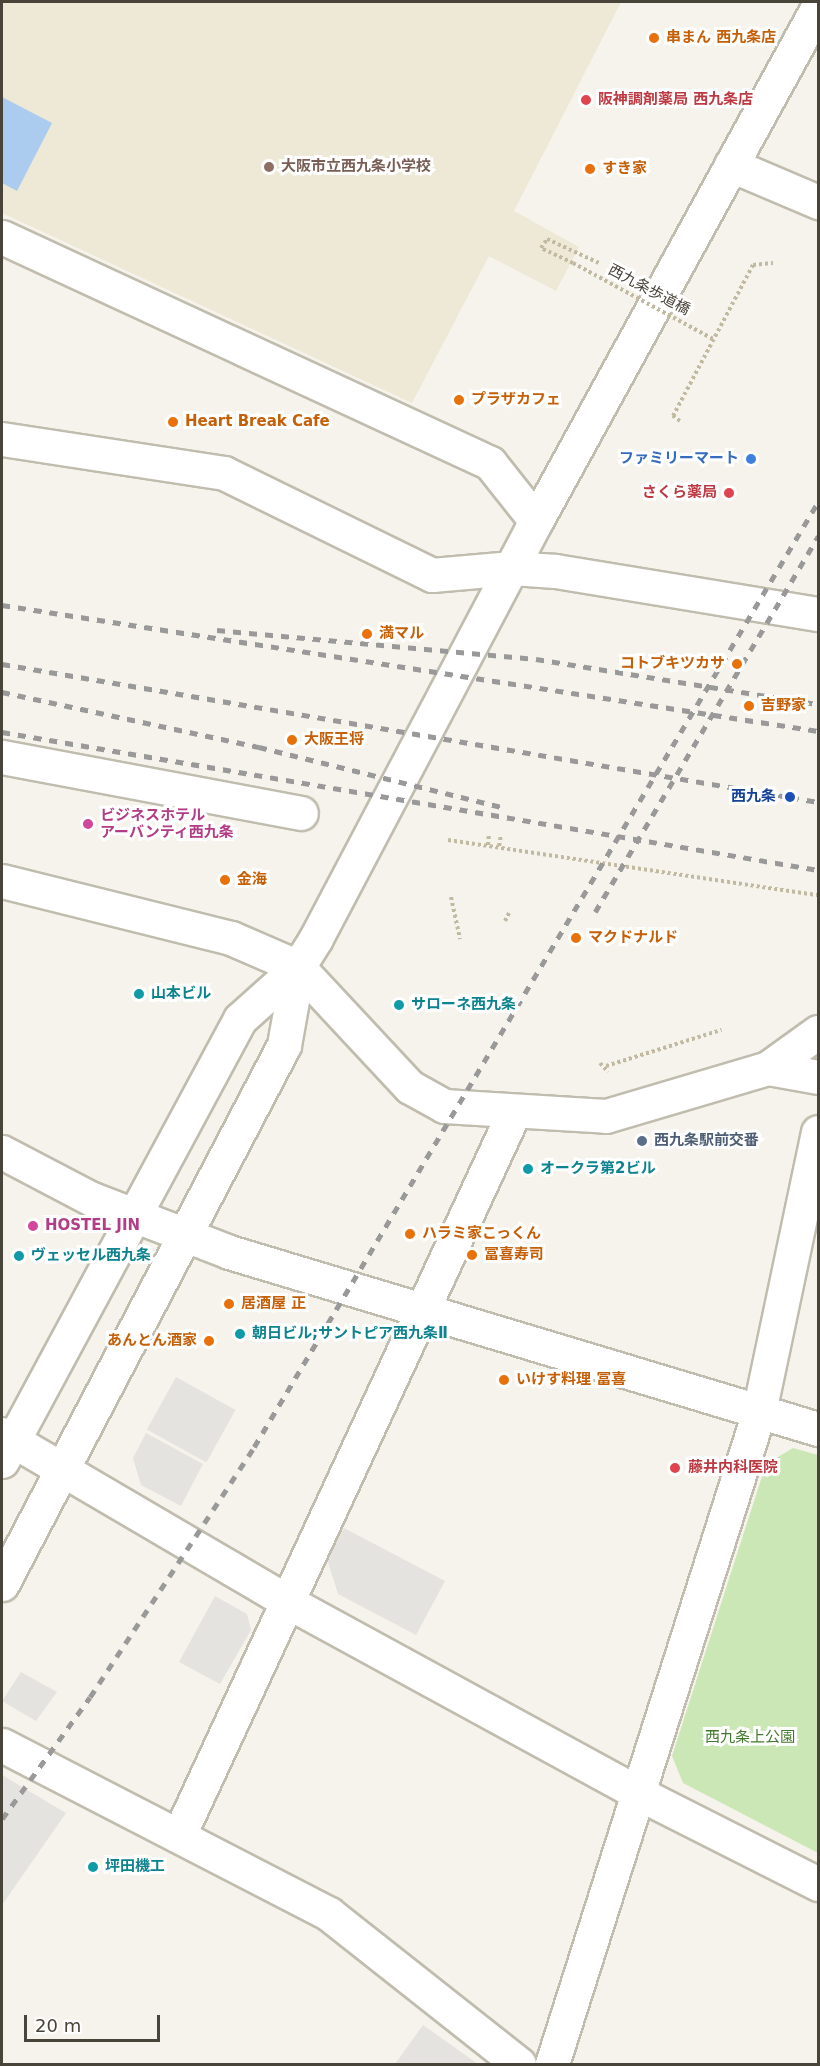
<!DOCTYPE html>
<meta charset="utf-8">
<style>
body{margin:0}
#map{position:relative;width:820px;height:2066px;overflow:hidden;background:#f5f3eb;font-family:"DejaVu Sans","Noto Sans JP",sans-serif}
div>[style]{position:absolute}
.education>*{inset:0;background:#ede9d6}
.green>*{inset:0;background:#cce7b6}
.parking>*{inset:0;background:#e4e3df;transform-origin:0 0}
.water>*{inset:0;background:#abccee}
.path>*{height:4px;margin-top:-2px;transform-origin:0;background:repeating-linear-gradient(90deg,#c1b9a0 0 3px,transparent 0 6px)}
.roads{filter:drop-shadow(2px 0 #c0bcae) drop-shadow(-2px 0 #c0bcae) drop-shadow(0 2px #c0bcae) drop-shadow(0 -2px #c0bcae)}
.minor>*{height:33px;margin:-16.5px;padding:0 16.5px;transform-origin:16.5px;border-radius:16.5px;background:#fff}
.rail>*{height:4.5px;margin-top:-2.25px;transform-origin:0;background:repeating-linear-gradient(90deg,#999 0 8px,transparent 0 16px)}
.path-bridge>*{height:4px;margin-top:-2px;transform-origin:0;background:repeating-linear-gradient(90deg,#c1b9a0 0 3px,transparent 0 6px)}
.dots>*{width:16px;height:16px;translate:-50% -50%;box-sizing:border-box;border:3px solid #fff;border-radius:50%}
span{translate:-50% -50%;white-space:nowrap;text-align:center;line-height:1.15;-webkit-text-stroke:6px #fff;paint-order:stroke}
.food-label{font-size:15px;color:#c56008;font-weight:700}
.left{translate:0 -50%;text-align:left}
.right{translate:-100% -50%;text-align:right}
.health-label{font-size:15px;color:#be3a42;font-weight:700}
.education-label{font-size:15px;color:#785e54;font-weight:700}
.street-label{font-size:15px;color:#494439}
.shop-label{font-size:15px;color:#366cbe;font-weight:700}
.transit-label{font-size:15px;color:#164399;font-weight:700}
.hotel-label{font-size:15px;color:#b23c85;font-weight:700}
.culture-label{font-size:15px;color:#0d838f;font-weight:700}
.service-label{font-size:15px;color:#4e5e75;font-weight:700}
.park-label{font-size:15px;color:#43792e}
.frame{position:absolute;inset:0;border:3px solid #494439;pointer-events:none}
.scale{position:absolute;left:24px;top:2015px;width:136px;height:27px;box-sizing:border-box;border:3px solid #494439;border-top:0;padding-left:8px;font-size:18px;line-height:21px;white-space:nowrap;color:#494439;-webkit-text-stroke:4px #fff;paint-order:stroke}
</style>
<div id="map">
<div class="education">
<div style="clip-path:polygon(2px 2px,621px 2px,514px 211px,579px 247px,556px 291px,489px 256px,412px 403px,2px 213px)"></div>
</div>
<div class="green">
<div style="clip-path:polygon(793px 1448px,818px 1455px,818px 1853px,683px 1783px,672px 1756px,766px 1464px)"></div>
</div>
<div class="parking">
<div style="left:176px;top:1377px;width:68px;height:60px;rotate:29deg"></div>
<div style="clip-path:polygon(146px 1433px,203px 1464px,181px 1506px,141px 1485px,133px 1458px)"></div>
<div style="clip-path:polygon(344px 1528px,445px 1581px,416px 1635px,338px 1594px,327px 1559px)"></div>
<div style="clip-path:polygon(215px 1596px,247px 1614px,251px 1630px,220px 1684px,179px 1662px)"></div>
<div style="clip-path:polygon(21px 1672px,57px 1692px,36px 1721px,2px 1701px)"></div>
<div style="clip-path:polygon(2px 1775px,66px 1813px,2px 1905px)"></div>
<div style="clip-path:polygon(423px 2025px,478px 2064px,395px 2064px)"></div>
</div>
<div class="water">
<div style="clip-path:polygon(2px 97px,52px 123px,17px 191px,2px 183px)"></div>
</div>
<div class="path">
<div style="left:573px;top:263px;width:35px;rotate:-155deg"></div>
<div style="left:541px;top:248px;width:11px;rotate:-56deg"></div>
<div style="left:547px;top:239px;width:57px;rotate:24.8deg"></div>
<div style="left:680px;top:421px;width:9px;rotate:-144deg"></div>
<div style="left:673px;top:416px;width:171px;rotate:-62.1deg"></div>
<div style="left:753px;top:265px;width:20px;rotate:-6deg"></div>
<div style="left:448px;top:840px;width:374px;rotate:8.5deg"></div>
<div style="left:488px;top:845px;width:11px;rotate:-85deg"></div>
<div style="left:499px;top:846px;width:10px;rotate:-79deg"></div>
<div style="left:451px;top:897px;width:43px;rotate:77.9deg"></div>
<div style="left:505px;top:921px;width:11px;rotate:-63deg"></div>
<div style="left:600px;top:1063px;width:12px;rotate:48deg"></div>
<div style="left:606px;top:1066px;width:121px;rotate:-17.4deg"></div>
</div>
<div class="roads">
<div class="minor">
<div style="left:731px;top:165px;width:95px;rotate:23deg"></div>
<div style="left:2px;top:237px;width:538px;rotate:24.85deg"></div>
<div style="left:490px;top:463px;width:74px;rotate:51.6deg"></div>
<div style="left:2px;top:439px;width:225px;rotate:8.7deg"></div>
<div style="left:224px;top:473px;width:232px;rotate:26.1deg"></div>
<div style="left:432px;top:575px;width:80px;rotate:-5deg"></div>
<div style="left:512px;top:568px;width:43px;rotate:4deg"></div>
<div style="left:555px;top:571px;width:266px;rotate:9.3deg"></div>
<div style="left:2px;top:757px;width:304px;rotate:10.6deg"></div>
<div style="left:2px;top:881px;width:236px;rotate:14deg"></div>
<div style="left:231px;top:938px;width:73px;rotate:23.4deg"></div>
<div style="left:298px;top:967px;width:164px;rotate:47deg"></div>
<div style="left:410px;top:1087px;width:39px;rotate:29deg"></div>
<div style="left:444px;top:1106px;width:162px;rotate:3.5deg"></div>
<div style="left:606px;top:1116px;width:169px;rotate:-16.5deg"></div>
<div style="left:768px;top:1068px;width:62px;rotate:-35.8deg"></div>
<div style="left:768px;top:1068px;width:51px;rotate:10.2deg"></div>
<div style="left:2px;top:1152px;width:102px;rotate:27.6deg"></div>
<div style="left:92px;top:1199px;width:147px;rotate:21.1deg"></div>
<div style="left:229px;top:1252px;width:615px;rotate:16.73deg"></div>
<div style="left:2px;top:1434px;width:332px;rotate:30.4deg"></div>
<div style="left:288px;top:1602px;width:399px;rotate:28.6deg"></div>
<div style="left:638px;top:1793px;width:202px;rotate:26.8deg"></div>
<div style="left:2px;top:1461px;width:502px;rotate:-61.7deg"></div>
<div style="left:240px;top:1019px;width:78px;rotate:-41.9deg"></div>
<div style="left:298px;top:967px;width:34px;rotate:-58deg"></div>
<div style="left:316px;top:938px;width:471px;rotate:-62.2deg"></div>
<div style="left:536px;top:521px;width:586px;rotate:-61.25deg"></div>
<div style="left:2px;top:1584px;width:608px;rotate:-62.38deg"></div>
<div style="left:284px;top:1045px;width:79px;rotate:-79.8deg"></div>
<div style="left:2px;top:1745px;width:368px;rotate:27.3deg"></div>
<div style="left:329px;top:1914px;width:242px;rotate:38.3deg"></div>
<div style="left:180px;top:1833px;width:795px;rotate:-65.14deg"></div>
<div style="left:552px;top:2064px;width:684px;rotate:-72.39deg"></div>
<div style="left:759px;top:1412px;width:286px;rotate:-78.1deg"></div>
</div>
</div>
<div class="rail">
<div style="left:2px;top:605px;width:826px;rotate:8.78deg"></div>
<div style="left:217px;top:630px;width:320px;rotate:5.2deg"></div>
<div style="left:536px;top:659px;width:286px;rotate:9.1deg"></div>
<div style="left:2px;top:664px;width:828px;rotate:9.6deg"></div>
<div style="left:2px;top:692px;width:263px;rotate:12.1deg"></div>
<div style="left:259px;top:747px;width:254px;rotate:13.9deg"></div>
<div style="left:2px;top:732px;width:828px;rotate:9.6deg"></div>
<div style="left:595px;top:912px;width:437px;rotate:-59.3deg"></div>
<div style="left:2px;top:1819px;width:150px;rotate:-54.2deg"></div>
<div style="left:90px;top:1697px;width:299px;rotate:-56.7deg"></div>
<div style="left:254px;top:1447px;width:1101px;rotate:-59.17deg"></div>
</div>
<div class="path-bridge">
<div style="left:573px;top:263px;width:159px;rotate:28.5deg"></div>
</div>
<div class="dots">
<div style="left:654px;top:38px;background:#e8710a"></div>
<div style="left:586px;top:100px;background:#e0444e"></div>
<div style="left:269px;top:167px;background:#8d6e63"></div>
<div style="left:590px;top:169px;background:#e8710a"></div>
<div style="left:459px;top:400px;background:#e8710a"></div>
<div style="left:173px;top:422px;background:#e8710a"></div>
<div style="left:751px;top:459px;background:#3f7fe0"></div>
<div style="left:729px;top:493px;background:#e0444e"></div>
<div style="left:367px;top:634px;background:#e8710a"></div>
<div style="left:737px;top:664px;background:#e8710a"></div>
<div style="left:749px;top:706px;background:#e8710a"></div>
<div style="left:292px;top:740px;background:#e8710a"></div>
<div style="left:790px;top:797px;background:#1a4fb4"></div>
<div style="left:88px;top:824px;background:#d1479c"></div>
<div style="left:225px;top:880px;background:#e8710a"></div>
<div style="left:576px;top:938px;background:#e8710a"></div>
<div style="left:139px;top:994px;background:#0f9aa8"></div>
<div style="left:399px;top:1005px;background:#0f9aa8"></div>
<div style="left:642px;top:1141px;background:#5c6f8a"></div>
<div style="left:528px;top:1169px;background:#0f9aa8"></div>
<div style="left:33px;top:1226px;background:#d1479c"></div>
<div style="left:410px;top:1234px;background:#e8710a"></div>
<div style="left:472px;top:1255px;background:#e8710a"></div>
<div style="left:19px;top:1256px;background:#0f9aa8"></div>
<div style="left:229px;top:1304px;background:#e8710a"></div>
<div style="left:240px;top:1334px;background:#0f9aa8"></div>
<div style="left:209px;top:1341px;background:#e8710a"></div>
<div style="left:504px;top:1380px;background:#e8710a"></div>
<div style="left:675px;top:1468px;background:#e0444e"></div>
<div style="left:93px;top:1867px;background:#0f9aa8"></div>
</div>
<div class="food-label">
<span class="left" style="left:666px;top:38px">串まん 西九条店</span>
<span class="left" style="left:602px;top:169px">すき家</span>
<span class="left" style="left:471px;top:400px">プラザカフェ</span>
<span class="left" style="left:185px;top:422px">Heart Break Cafe</span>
<span class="left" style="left:379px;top:634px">満マル</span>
<span class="right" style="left:725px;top:664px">コトブキツカサ</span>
<span class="left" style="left:761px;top:706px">吉野家</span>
<span class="left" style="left:304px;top:740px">大阪王将</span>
<span class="left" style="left:237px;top:880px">金海</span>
<span class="left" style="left:588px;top:938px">マクドナルド</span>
<span class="left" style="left:422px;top:1234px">ハラミ家こっくん</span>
<span class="left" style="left:484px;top:1255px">冨喜寿司</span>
<span class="left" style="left:241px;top:1304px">居酒屋 正</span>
<span class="right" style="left:197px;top:1341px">あんとん酒家</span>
<span class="left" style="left:516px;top:1380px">いけす料理 冨喜</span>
</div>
<div class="health-label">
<span class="left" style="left:598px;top:100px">阪神調剤薬局 西九条店</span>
<span class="right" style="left:717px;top:493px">さくら薬局</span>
<span class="left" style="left:688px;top:1468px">藤井内科医院</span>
</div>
<div class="education-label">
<span class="left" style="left:281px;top:167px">大阪市立西九条小学校</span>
</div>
<div class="street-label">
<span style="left:649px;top:290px;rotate:28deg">西九条歩道橋</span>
</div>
<div class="shop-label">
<span class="right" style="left:739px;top:459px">ファミリーマート</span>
</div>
<div class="transit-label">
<span class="right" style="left:776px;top:797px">西九条</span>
</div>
<div class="hotel-label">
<span class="left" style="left:100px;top:824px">ビジネスホテル<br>アーバンティ西九条</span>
<span class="left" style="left:45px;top:1226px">HOSTEL JIN</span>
</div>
<div class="culture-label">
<span class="left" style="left:151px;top:994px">山本ビル</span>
<span class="left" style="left:411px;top:1005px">サローネ西九条</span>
<span class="left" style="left:540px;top:1169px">オークラ第2ビル</span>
<span class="left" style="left:31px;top:1256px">ヴェッセル西九条</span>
<span class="left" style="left:252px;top:1334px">朝日ビル;サントピア西九条Ⅱ</span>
<span class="left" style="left:105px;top:1867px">坪田機工</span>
</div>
<div class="service-label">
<span class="left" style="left:654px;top:1141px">西九条駅前交番</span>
</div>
<div class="park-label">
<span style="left:750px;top:1738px">西九条上公園</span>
</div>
<div class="frame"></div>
<div class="scale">20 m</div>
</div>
